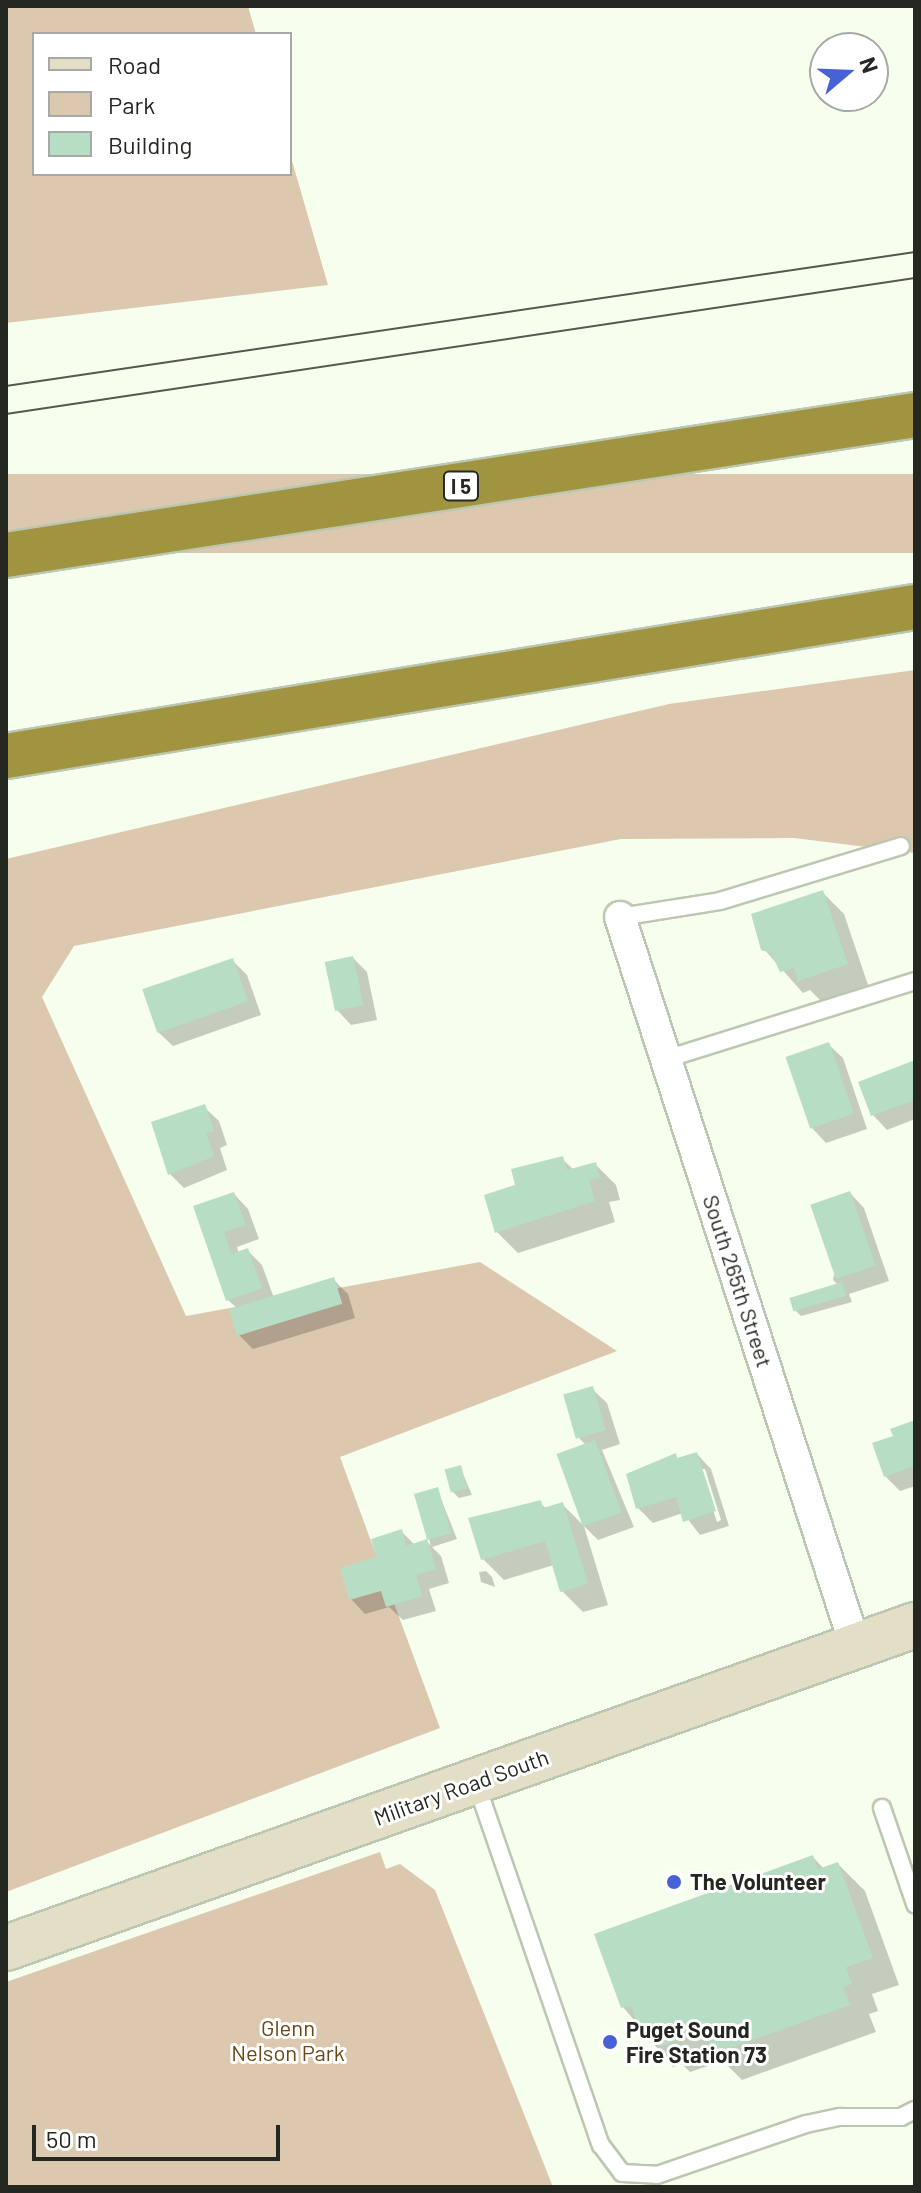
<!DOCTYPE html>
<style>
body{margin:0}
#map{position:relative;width:921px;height:2193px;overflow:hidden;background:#f6ffed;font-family:Barlow,sans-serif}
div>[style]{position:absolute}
.green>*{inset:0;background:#dcc8af;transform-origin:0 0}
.shadow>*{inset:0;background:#0003}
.building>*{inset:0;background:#b8ddc5;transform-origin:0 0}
.roads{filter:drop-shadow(2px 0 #bcc7b1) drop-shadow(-2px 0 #bcc7b1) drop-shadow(0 2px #bcc7b1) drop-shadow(0 -2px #bcc7b1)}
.service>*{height:16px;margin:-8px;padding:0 8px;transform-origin:8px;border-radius:8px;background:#fff}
.minor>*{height:30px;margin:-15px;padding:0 15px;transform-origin:15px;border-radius:15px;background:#fff}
.secondary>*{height:44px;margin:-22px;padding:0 22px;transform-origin:22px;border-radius:22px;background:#e3dfc6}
.motorway>*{height:44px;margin:-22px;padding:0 22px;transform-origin:22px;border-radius:22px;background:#a19440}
.tram>*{height:2px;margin:-1px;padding:0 1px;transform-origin:1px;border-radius:1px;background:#54594f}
.dots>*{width:22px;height:22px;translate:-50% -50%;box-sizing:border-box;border:4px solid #fff;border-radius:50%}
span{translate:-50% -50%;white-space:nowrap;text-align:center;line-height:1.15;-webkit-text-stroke:6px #fff;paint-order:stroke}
.shield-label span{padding:2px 6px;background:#fff;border:2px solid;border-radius:6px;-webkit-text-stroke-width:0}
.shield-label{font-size:20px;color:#242820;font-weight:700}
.street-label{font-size:22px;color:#242820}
.poi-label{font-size:22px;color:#242820;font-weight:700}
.left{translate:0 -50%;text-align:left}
.park-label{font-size:22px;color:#6a4713}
.frame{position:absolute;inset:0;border:8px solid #242820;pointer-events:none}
.legend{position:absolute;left:32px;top:32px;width:260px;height:144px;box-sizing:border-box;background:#fff;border:2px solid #a7a9a6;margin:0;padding:10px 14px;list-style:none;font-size:24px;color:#242820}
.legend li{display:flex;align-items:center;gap:16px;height:40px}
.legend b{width:40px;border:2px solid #a7a9a6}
.north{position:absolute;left:809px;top:32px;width:80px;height:80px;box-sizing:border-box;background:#fff;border:2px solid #a7a9a6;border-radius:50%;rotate:71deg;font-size:22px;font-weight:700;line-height:32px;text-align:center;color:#242820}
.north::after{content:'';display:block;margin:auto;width:28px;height:36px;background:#4662d5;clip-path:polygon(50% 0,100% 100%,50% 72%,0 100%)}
.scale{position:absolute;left:32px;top:2125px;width:248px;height:36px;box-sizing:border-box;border:4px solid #242820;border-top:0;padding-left:10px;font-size:24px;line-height:28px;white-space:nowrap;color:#242820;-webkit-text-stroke:6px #fff;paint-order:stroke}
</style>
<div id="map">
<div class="green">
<div style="clip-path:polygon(6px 6px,248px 6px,256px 34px,34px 34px,34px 174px,290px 174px,290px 154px,328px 285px,6px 323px)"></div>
<div style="left:915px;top:474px;width:79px;height:921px;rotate:90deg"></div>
<div style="clip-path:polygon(915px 670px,915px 853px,794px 838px,621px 839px,74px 946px,42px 997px,186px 1316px,480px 1262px,617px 1351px,340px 1457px,440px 1728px,6px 1892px,6px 859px,669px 704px)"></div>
<div style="clip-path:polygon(380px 1852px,386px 1869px,400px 1864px,435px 1890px,553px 2187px,6px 2187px,6px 1982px)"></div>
</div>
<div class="shadow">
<div style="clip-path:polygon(822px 892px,844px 914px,868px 985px,821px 1001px,810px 990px,803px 993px,763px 948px)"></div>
<div style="clip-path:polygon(353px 958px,367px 972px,377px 1020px,351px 1025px,337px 1010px)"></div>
<div style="clip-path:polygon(232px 960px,247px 975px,261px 1015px,173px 1046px,158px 1032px)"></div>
<div style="clip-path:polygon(828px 1044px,843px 1058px,867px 1129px,826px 1143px,812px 1128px)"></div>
<div style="clip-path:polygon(915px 1062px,915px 1119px,887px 1130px,873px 1115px)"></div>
<div style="clip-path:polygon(204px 1107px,219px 1121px,227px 1145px,220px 1148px,227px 1170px,184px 1188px,170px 1174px)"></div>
<div style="clip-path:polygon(562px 1159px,574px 1170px,595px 1164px,616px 1185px,620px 1200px,609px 1202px,615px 1222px,518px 1253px,497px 1232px,518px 1187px)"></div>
<div style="clip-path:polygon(850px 1193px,864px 1208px,889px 1281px,849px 1294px,852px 1302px,801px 1316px,794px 1309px,838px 1285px,833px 1280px)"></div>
<div style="clip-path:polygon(234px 1194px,248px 1209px,259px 1239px,237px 1247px,239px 1254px,248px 1251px,262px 1265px,274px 1298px,334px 1280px,348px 1294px,355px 1318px,253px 1349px,239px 1335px,238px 1309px,228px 1300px,196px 1207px)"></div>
<div style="clip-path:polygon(592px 1389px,607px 1403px,620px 1444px,602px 1450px,634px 1527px,598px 1540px,584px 1526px,608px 1605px,583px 1612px,562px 1591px,554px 1565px,504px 1580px,483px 1559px,471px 1519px,540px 1503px,547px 1509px,562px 1504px,584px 1526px,587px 1446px,579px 1438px)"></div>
<div style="clip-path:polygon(915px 1422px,915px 1486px,900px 1491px,885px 1476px,895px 1437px)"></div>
<div style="clip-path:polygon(evenodd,697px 1454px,711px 1469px,729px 1526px,700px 1535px,683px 1513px,653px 1523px,638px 1508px,676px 1456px,679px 1460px,697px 1454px,700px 1469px,705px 1469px,721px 1520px,717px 1522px,700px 1469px)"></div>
<div style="clip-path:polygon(460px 1467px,472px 1495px,459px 1498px,452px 1491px)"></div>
<div style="clip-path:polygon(437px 1489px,457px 1539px,432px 1547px,441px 1556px,449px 1583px,429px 1589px,436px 1611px,403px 1620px,389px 1607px,365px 1614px,351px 1599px,401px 1531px,415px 1545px,427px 1541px,431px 1546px,416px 1495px)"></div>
<div style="clip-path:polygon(486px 1571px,492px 1577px,495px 1587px,481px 1582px,479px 1572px)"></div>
<div style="clip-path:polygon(813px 1857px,824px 1869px,838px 1864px,865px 1891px,899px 1985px,872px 1994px,878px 2011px,869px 2014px,876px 2032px,742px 2080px,723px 2061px,690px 2072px,682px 2064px,673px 2067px,623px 2007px)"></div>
</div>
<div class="building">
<div style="clip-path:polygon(823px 890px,848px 964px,798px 981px,794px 968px,780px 972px,771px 953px,761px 950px,751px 914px)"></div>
<div style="left:353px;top:956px;width:50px;height:29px;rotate:78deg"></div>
<div style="left:233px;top:958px;width:46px;height:96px;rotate:71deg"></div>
<div style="left:829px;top:1042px;width:76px;height:46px;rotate:71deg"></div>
<div style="clip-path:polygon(915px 1060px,915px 1100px,871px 1116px,858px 1082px)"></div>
<div style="clip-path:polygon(205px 1104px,214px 1131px,206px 1133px,214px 1156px,168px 1175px,151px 1122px)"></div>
<div style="clip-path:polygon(563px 1156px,567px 1170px,596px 1162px,600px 1178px,589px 1181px,595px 1201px,495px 1233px,484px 1195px,515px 1185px,511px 1169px)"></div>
<div style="left:850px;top:1191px;width:79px;height:42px;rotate:71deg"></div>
<div style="clip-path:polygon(234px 1192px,246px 1225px,224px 1232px,231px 1254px,248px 1248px,262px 1288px,226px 1301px,193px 1206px)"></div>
<div style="left:334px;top:1277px;width:28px;height:110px;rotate:73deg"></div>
<div style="left:842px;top:1282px;width:14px;height:55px;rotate:73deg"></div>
<div style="left:593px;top:1386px;width:46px;height:31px;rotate:74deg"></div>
<div style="clip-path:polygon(915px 1420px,915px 1466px,884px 1477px,872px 1443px,893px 1436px,890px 1429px)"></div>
<div style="left:595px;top:1440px;width:77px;height:41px;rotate:70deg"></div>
<div style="clip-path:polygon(697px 1452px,716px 1511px,683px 1522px,676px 1497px,636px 1509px,626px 1474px,676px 1453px,677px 1458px)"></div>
<div style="left:461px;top:1465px;width:24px;height:17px;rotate:75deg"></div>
<div style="left:438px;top:1487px;width:48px;height:25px;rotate:74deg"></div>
<div style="clip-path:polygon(541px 1500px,543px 1508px,563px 1502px,588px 1584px,560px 1592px,545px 1541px,481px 1560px,468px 1518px)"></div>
<div style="clip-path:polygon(402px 1529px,406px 1546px,427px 1539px,436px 1569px,416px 1575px,422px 1596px,386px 1607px,381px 1591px,349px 1600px,340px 1568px,376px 1557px,371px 1539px)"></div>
<div style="clip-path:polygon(813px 1855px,818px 1869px,838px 1862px,873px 1958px,846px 1967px,852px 1984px,843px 1987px,850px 2005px,713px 2054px,705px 2030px,661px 2046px,658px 2036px,644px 2041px,631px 2005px,621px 2008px,594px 1934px)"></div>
</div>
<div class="roads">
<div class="service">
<div style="left:620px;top:917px;width:101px;rotate:-9.1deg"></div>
<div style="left:720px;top:901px;width:189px;rotate:-16.9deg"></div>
<div style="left:666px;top:1059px;width:261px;rotate:-17.4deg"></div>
<div style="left:476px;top:1783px;width:383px;rotate:71deg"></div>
<div style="left:601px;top:2145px;width:35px;rotate:53deg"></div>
<div style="left:622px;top:2173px;width:35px;rotate:3deg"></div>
<div style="left:657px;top:2175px;width:157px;rotate:-18.9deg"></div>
<div style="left:806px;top:2124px;width:35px;rotate:-12deg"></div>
<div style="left:840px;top:2117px;width:61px"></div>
<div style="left:901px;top:2117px;width:16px;rotate:-27deg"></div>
<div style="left:882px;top:1808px;width:102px;rotate:71deg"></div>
</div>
<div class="minor">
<div style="left:620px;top:917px;width:765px;rotate:72.11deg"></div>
</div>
<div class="secondary">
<div style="left:6px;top:1948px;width:965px;rotate:-19.56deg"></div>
</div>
<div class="motorway">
<div style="left:6px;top:555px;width:920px;rotate:-8.76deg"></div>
<div style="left:6px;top:756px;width:921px;rotate:-9.31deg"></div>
</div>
</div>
<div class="tram">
<div style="left:6px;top:386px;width:919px;rotate:-8.39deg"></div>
<div style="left:6px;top:414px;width:919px;rotate:-8.51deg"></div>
</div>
<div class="dots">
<div style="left:674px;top:1882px;background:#4662d5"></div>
<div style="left:610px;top:2042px;background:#4662d5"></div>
</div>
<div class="shield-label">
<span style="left:461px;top:486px">I 5</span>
</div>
<div class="street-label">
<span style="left:738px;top:1281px;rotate:72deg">South 265th Street</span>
<span style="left:461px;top:1787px;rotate:-20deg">Military Road South</span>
</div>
<div class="poi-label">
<span class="left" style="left:690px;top:1882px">The Volunteer</span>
<span class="left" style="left:626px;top:2042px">Puget Sound<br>Fire Station 73</span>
</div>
<div class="park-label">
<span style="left:288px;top:2040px">Glenn<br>Nelson Park</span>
</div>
<div class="frame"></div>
<ul class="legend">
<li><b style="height:10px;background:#e3dfc6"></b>Road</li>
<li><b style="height:22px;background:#dcc8af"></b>Park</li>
<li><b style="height:22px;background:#b8ddc5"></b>Building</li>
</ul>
<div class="north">N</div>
<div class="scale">50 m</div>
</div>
